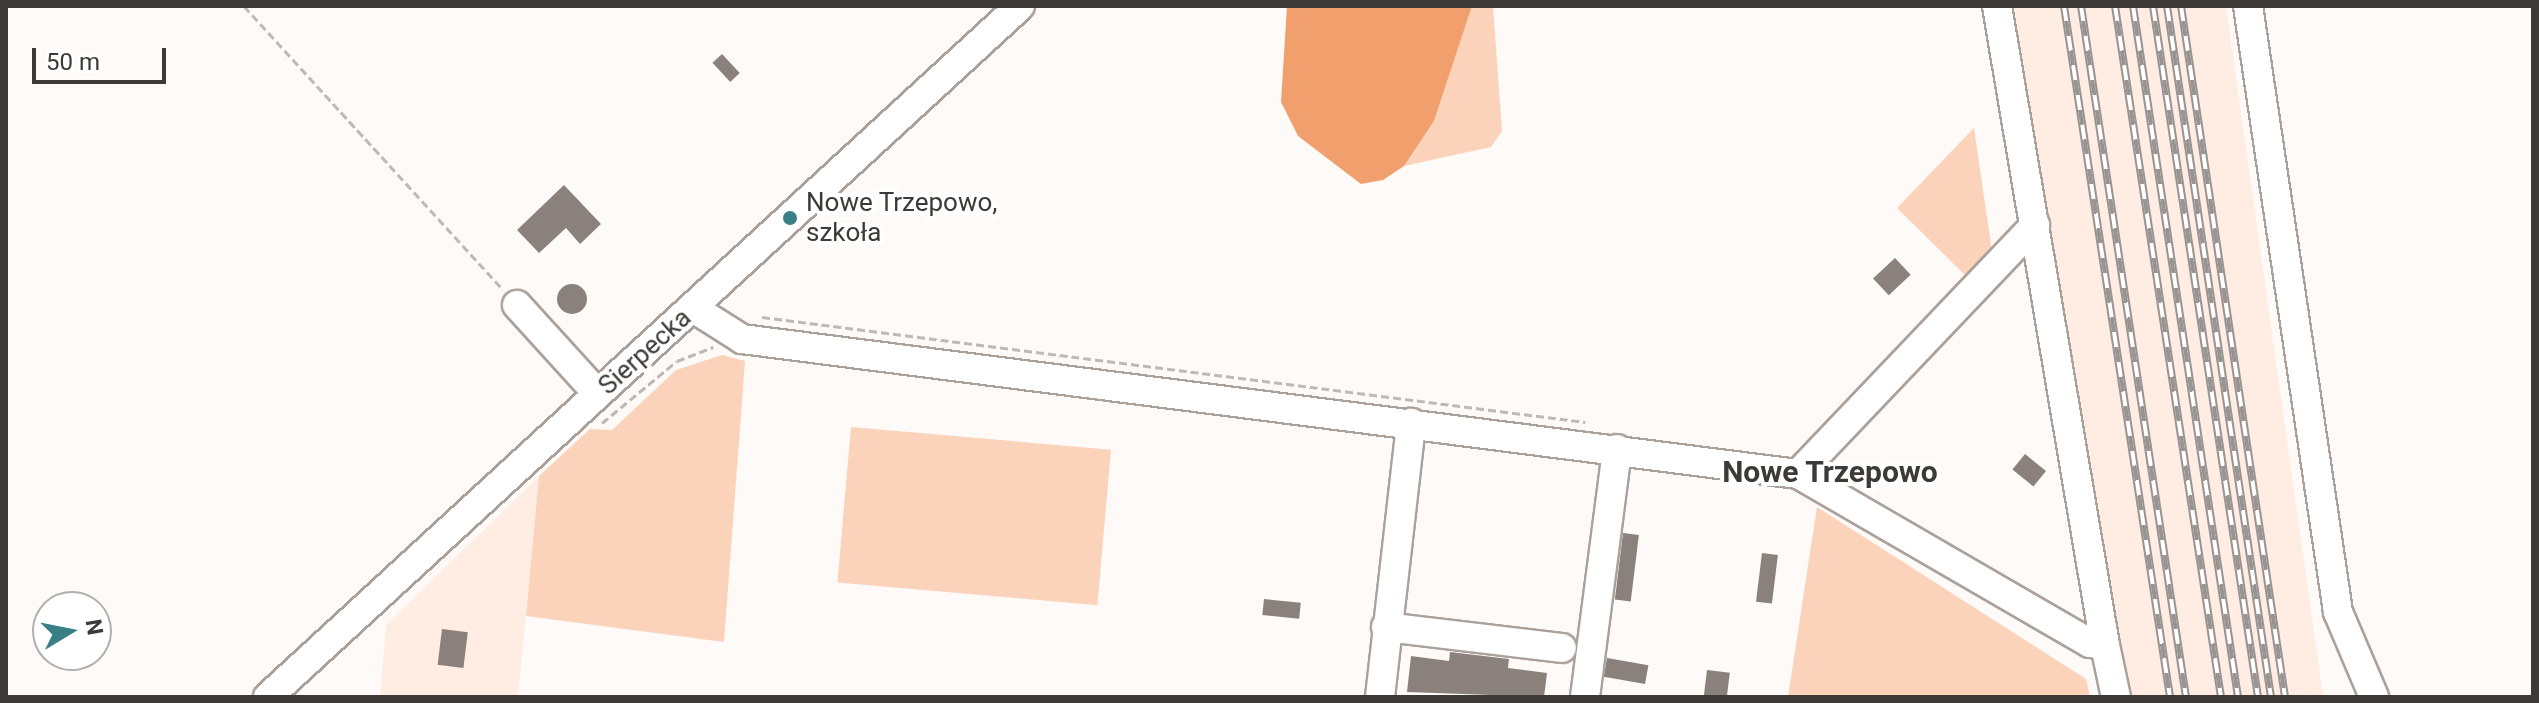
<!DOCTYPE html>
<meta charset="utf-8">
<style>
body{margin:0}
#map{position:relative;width:2539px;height:703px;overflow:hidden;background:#fefaf7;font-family:Roboto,sans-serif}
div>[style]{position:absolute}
.built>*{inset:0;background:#ffece2}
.green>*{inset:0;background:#fbd3bb;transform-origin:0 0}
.water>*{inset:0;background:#f19f6d}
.building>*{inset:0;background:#8b817c;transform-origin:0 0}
.round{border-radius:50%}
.path>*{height:3px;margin-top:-1.5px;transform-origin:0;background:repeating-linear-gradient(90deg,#bdb9b6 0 8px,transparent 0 12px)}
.roads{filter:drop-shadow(2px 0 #aba19b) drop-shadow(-2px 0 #aba19b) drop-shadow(0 2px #aba19b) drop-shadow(0 -2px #aba19b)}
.minor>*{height:28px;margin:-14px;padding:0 14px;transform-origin:14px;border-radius:14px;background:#fff}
.rail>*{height:8px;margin-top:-4px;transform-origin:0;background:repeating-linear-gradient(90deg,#fff 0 15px,#989491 0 30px);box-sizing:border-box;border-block:2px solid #989491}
.dots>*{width:22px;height:22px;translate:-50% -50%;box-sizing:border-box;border:4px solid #fff;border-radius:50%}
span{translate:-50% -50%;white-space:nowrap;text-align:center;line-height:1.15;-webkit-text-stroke:8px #fff;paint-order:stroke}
.poi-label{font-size:26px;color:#3d3936}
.left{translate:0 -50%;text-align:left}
.street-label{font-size:26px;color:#3d3936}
.quarter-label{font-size:30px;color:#3d3936;font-weight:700}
.frame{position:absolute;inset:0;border:8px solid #3d3936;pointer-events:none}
.north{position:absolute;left:32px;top:591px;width:80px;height:80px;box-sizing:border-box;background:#fff;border:2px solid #b1b0af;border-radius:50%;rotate:80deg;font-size:22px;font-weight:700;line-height:32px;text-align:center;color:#3d3936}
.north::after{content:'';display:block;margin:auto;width:28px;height:36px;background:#388086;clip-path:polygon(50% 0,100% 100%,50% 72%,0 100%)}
.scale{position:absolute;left:32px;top:48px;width:134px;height:36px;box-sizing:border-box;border:4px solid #3d3936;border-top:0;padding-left:10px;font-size:24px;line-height:28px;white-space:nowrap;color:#3d3936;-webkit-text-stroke:6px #fff;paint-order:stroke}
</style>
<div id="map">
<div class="built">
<div style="clip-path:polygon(2008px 6px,2226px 6px,2323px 697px,2127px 697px)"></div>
<div style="clip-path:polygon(539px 476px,518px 697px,380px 697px,386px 625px)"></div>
</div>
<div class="green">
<div style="clip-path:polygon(1472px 6px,1493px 6px,1502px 131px,1491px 147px,1404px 166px,1434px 121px)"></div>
<div style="clip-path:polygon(1974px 128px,1993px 258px,1972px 282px,1897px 208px)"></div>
<div style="clip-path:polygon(722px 355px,745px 361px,724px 642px,526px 616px,539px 476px,590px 429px,612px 430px,676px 370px)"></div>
<div style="left:851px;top:427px;width:261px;height:156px;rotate:5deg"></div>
<div style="clip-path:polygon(1817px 507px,2086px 679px,2090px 697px,1788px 697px)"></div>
</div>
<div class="water">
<div style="clip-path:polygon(1287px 6px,1472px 6px,1434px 121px,1404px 166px,1383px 180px,1361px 184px,1298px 136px,1281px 102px)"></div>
</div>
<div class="building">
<div style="left:722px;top:54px;width:26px;height:13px;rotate:47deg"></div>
<div style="clip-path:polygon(564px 185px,601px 224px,580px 244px,566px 228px,539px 253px,517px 230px)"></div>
<div style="left:1895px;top:258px;width:23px;height:30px;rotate:47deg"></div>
<div class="round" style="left:557px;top:284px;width:30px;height:30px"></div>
<div style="left:2025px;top:454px;width:27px;height:20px;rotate:39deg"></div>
<div style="left:1623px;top:533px;width:16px;height:67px;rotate:7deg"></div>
<div style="left:1762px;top:553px;width:16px;height:49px;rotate:7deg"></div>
<div style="left:1264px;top:599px;width:37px;height:16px;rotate:6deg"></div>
<div style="left:442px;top:629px;width:26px;height:36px;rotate:7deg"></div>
<div style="clip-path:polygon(1450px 652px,1509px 659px,1508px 668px,1547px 673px,1544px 697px,1407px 692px,1411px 656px,1449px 661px)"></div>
<div style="left:1607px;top:658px;width:42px;height:19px;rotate:10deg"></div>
<div style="left:1707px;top:670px;width:23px;height:27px;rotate:7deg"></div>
</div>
<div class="path">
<div style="left:244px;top:6px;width:384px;rotate:47.6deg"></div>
<div style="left:762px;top:317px;width:830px;rotate:7.27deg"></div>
<div style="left:602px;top:423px;width:97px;rotate:-39.6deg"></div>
<div style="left:677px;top:361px;width:39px;rotate:-21deg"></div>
</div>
<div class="roads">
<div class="minor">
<div style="left:1997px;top:6px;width:648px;rotate:80.41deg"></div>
<div style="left:2248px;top:6px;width:613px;rotate:81.55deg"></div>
<div style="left:2338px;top:612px;width:92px;rotate:67deg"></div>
<div style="left:517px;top:305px;width:120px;rotate:47.7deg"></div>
<div style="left:693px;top:308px;width:58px;rotate:32.3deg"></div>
<div style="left:742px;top:339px;width:1065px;rotate:7.29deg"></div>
<div style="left:1798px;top:474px;width:337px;rotate:30.1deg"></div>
<div style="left:2090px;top:643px;width:15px;rotate:8deg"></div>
<div style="left:2105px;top:645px;width:53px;rotate:78.1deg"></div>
<div style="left:1798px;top:474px;width:344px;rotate:-46.4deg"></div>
<div style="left:1386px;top:627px;width:177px;rotate:6.8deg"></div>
<div style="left:268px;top:697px;width:1021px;rotate:-42.58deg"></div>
<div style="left:1380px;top:697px;width:276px;rotate:-83.5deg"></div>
<div style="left:1585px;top:697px;width:250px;rotate:-82.6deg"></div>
</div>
</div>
<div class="rail">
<div style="left:2064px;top:6px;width:699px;rotate:81.28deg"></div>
<div style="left:2081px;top:6px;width:699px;rotate:81.36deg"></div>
<div style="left:2115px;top:6px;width:699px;rotate:81.28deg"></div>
<div style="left:2133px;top:6px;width:699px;rotate:81.36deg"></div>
<div style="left:2153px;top:6px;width:699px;rotate:81.36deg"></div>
<div style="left:2167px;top:6px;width:699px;rotate:81.44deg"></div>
<div style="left:2181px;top:6px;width:699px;rotate:81.44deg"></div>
</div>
<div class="dots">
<div style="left:790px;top:218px;background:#388086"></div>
</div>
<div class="poi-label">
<span class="left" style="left:806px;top:218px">Nowe Trzepowo,<br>szkoła</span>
</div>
<div class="street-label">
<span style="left:645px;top:352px;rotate:-42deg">Sierpecka</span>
</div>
<div class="quarter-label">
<span style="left:1830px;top:472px">Nowe Trzepowo</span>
</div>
<div class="frame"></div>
<div class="north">N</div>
<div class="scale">50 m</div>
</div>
